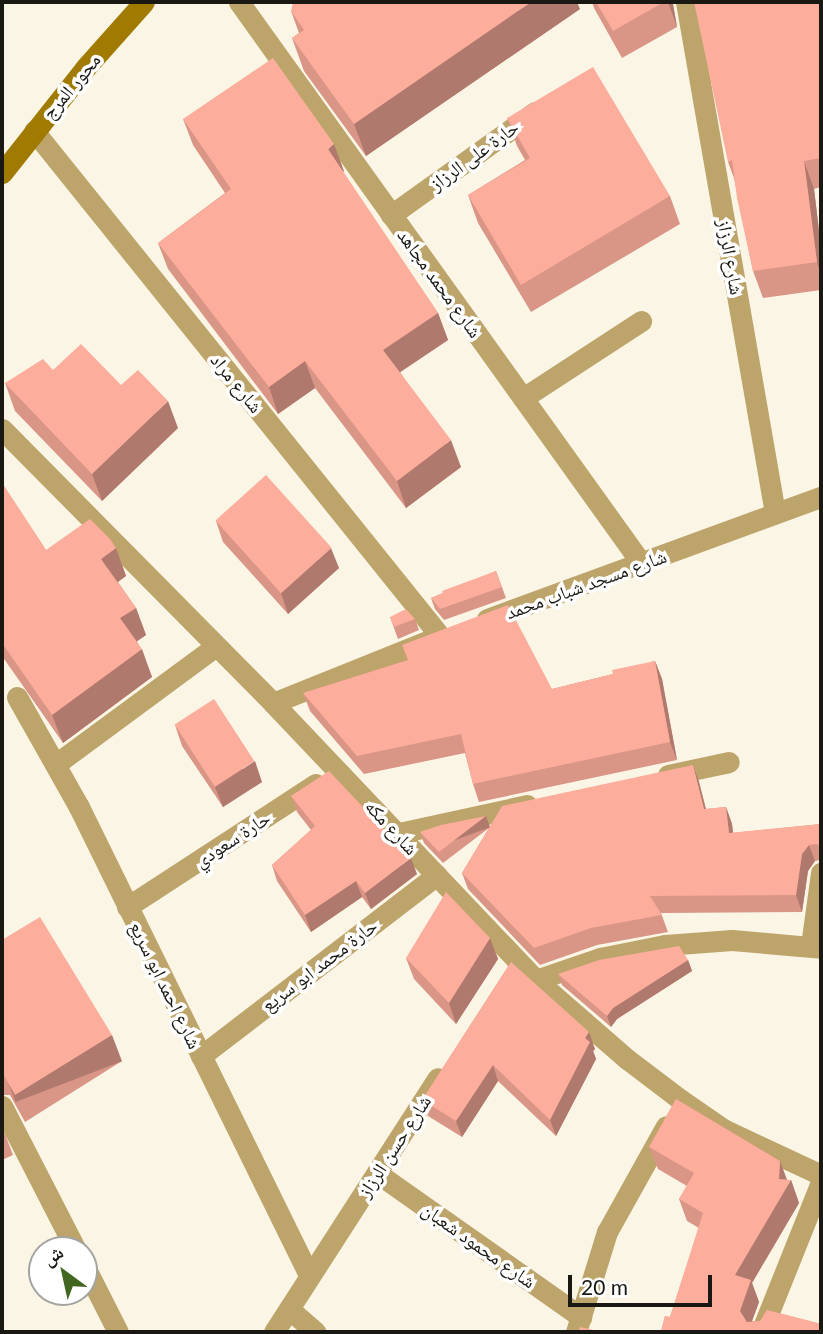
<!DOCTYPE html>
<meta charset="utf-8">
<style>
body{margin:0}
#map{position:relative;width:823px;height:1334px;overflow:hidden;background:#fbf5e6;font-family:Lato,"Noto Naskh Arabic",sans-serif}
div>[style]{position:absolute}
.minor>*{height:21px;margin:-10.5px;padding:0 10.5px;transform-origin:10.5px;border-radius:10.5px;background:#bda46a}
.secondary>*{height:21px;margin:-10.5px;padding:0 10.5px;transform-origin:10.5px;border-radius:10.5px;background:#a17b01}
.wall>*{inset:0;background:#d99586}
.shaded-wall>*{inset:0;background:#b0796d;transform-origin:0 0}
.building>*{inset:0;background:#fcad9c;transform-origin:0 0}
span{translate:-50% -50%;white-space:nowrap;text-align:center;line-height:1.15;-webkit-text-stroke:7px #fff;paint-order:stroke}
.street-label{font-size:19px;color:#191812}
.frame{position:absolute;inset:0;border:4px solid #191812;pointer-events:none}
.north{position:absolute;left:28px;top:1236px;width:70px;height:70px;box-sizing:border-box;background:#fff;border:2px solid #a3a3a0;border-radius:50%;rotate:327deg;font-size:19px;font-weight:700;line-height:28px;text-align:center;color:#191812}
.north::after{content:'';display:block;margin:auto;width:24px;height:32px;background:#416721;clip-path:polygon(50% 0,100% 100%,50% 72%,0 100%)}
.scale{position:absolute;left:568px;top:1275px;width:144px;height:32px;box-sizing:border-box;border:4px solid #191812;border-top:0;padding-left:9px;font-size:21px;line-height:24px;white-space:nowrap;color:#191812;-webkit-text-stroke:5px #fff;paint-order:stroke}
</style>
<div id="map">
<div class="minor">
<div style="left:239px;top:2px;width:692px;rotate:54.36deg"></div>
<div style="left:686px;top:2px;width:519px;rotate:80.12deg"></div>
<div style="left:34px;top:131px;width:648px;rotate:51.2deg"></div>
<div style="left:391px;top:215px;width:177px;rotate:-35.6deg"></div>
<div style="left:523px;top:398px;width:141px;rotate:-33.1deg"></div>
<div style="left:2px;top:429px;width:385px;rotate:45.3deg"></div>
<div style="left:273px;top:703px;width:382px;rotate:46.5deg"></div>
<div style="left:536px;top:980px;width:121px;rotate:41deg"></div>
<div style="left:627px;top:1059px;width:68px;rotate:37.2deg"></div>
<div style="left:681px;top:1100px;width:51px;rotate:34.6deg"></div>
<div style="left:723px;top:1129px;width:108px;rotate:25.1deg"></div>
<div style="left:487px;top:619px;width:356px;rotate:-20.1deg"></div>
<div style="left:17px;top:697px;width:126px;rotate:60.6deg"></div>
<div style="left:79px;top:807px;width:521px;rotate:63.83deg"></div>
<div style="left:273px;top:703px;width:169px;rotate:-21.9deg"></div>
<div style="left:56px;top:764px;width:199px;rotate:-36.4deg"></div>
<div style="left:668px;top:775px;width:62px;rotate:-12deg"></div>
<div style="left:399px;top:833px;width:131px;rotate:-12.3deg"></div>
<div style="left:127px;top:907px;width:225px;rotate:-33.1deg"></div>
<div style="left:811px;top:946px;width:74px;rotate:-82.2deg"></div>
<div style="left:536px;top:980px;width:68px;rotate:-19deg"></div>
<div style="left:600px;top:958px;width:66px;rotate:-11.3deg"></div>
<div style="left:665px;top:945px;width:67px;rotate:-4.3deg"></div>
<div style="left:732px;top:940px;width:89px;rotate:5.1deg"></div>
<div style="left:201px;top:1056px;width:297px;rotate:-37.5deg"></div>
<div style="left:2px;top:1106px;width:162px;rotate:62.8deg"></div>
<div style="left:377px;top:1173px;width:250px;rotate:35.2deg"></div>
<div style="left:84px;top:1265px;width:75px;rotate:63.1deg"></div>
<div style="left:289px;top:1309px;width:35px;rotate:41deg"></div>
<div style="left:274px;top:1332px;width:302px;rotate:-57.2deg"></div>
<div style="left:576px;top:1332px;width:105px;rotate:-72.8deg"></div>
<div style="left:607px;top:1232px;width:121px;rotate:-60.9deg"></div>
<div style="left:761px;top:1332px;width:162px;rotate:-68.2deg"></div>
</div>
<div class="secondary">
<div style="left:2px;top:173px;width:135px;rotate:-51.6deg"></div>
<div style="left:86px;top:67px;width:87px;rotate:-48.3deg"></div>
</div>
<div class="wall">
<div style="clip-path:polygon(592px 2px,674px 2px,673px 4px,677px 27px,622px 58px,594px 8px)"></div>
<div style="clip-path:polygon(821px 2px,821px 187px,814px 189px,821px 247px,821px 290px,763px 298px,753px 271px,734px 178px,728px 162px)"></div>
<div style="clip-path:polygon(580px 9px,366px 156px,304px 71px,292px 38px,299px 33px,291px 11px)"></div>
<div style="clip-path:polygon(507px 118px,670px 196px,680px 224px,531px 312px,478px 223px,468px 195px,525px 160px,517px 146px)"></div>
<div style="clip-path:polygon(183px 119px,344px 171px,343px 172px,438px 313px,448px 340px,400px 372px,461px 467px,406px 508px,315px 388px,278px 414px,168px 269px,158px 243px,225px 193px,193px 145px)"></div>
<div style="clip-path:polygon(5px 383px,121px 385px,178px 428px,102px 501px,15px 411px)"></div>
<div style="clip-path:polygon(2px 483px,46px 550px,116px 548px,126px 576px,118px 582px,136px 608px,146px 635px,137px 641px,152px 677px,63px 743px,2px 656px)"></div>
<div style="clip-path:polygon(216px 521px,339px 568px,288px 614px,223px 542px)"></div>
<div style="clip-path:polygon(496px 571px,506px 598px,444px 620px,435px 609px,431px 598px)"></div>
<div style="clip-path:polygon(390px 617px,415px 619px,419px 630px,398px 639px)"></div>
<div style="clip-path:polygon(402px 645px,552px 689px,613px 674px,655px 661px,662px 679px,677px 760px,479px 802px,473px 784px,465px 753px,364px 774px,310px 711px,303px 693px,408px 660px)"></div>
<div style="clip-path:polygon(175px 725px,262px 782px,223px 807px,182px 746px)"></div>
<div style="clip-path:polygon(693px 765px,699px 782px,706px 809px,726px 807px,732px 824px,733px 833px,821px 824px,821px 860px,815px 861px,808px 871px,802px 912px,661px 913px,668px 932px,597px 945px,540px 965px,468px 889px,462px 873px,489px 828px,443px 863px,424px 843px,420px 832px,490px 826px)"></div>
<div style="clip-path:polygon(291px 796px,417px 874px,371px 909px,362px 897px,311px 932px,277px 881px,272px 865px,311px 830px,297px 812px)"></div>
<div style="clip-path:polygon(490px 938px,498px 959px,456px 1024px,414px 979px,406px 958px)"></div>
<div style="clip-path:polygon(2px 940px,122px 1061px,25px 1122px,10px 1095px,2px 1095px)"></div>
<div style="clip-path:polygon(688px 960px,692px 971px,617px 1019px,611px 1027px,562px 985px,558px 974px)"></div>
<div style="clip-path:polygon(511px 962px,595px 1049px,593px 1051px,596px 1059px,556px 1136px,498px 1081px,462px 1137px,428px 1116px,422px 1100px)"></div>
<div style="clip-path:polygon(676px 1099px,780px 1161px,787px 1180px,791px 1180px,799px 1203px,752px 1283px,759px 1302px,752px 1321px,760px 1321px,767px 1310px,821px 1324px,821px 1332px,661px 1332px,665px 1316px,670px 1317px,699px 1228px,687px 1221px,679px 1199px,687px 1186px,658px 1169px,649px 1147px)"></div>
<div style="clip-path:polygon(2px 1126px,13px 1155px,2px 1160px)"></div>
</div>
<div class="shaded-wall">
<div style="clip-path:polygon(531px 2px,577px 2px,580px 9px,366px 156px,354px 124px)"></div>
<div style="clip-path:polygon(668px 2px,674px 2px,673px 4px,677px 27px)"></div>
<div style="clip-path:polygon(334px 144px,344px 171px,337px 176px,328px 149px)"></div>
<div style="clip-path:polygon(804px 161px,814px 189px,821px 247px,821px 275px,817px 262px)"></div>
<div style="clip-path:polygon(438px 313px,448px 340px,393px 377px,383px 350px)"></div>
<div style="clip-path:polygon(305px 361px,315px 388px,278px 414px,269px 387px)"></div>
<div style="clip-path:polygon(168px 401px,178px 428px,102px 501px,92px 474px)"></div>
<div style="clip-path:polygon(451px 440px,461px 467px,406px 508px,397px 481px)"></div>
<div style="clip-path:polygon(116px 548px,126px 576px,112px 586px,101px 559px)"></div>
<div style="clip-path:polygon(331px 548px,339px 568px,288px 614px,281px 593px)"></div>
<div style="clip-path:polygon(136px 608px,146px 635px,130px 646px,120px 618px)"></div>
<div style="clip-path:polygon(142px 649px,152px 677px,63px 743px,52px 715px)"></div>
<div style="clip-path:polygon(655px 661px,662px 679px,677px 760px,670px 742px)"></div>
<div style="clip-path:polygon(255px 761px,262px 782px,223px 807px,215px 787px)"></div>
<div style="clip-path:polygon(693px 765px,699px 782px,710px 826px,704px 809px)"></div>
<div style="clip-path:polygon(726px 807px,732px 824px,735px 850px,729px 833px)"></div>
<div style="left:486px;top:816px;width:12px;height:59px;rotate:70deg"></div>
<div style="clip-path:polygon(809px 845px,815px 861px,808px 871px,802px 912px,796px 895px,802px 854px)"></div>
<div style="clip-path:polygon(411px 858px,417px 874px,371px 909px,365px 893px)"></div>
<div style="clip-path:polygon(356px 881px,362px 897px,311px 932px,305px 915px)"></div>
<div style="clip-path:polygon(490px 938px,498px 959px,456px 1024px,449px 1003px)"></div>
<div style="clip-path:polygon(688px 960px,692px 971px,617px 1019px,611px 1027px,607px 1016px,613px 1008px)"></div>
<div style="clip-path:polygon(589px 1032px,595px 1049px,593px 1051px,596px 1059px,556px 1136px,550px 1120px,585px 1038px)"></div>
<div style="left:112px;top:1035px;width:28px;height:114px;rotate:69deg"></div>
<div style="clip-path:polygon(493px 1065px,498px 1081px,462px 1137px,456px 1121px)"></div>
<div style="clip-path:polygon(780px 1161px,788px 1183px,791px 1180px,799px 1203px,752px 1283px,759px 1302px,748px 1332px,740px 1311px,735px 1275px,779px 1179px)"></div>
</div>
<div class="building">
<div style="clip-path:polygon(293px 2px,531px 2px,354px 124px,292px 38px,304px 30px,291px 11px)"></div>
<div style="clip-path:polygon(596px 2px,664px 2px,613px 31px)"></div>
<div style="clip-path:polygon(694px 2px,821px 2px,821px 158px,804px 161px,817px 262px,753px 271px,737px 198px,732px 160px,728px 162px)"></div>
<div style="clip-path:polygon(273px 58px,334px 144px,328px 149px,438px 313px,383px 350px,451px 440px,397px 481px,305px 361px,269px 387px,158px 243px,231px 189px,183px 119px)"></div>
<div style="clip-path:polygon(593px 67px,670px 196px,521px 285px,468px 195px,530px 158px,507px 118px)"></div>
<div style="clip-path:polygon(81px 344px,121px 385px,138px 370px,168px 401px,92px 474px,5px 383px,43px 359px,53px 370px)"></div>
<div style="left:266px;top:475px;width:98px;height:68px;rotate:48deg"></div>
<div style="clip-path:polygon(2px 483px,46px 550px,90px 519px,110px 539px,116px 548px,101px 559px,136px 608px,120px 618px,142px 649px,52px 715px,2px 643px)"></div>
<div style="clip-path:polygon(496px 571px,502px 587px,440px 609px,431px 598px,443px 593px,442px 591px)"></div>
<div style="clip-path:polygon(508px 605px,552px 689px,613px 674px,612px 670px,655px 661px,670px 742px,473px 784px,461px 734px,357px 756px,303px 693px,408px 660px,402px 645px)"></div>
<div style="clip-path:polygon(406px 609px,415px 619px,394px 627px,390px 617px)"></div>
<div style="left:214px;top:699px;width:74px;height:47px;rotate:57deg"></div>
<div style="clip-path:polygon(693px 765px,704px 809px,726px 807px,729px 833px,821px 824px,821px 847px,817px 844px,809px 845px,802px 854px,796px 895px,650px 896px,662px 915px,591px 928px,534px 948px,462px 873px,502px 806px)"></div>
<div style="clip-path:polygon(329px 771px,411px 858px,365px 893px,356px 881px,305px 915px,272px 865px,315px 826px,291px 796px)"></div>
<div style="clip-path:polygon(486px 816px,439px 852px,420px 832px,441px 825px)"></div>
<div style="clip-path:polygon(446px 892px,490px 938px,449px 1003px,406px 958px)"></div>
<div style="clip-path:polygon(40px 917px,112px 1035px,15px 1095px,2px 1072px,2px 940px)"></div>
<div style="clip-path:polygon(679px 946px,688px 960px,613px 1008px,607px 1016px,558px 974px,599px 960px)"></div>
<div style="clip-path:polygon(511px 962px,589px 1032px,585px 1038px,590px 1042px,550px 1120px,493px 1065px,456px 1121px,422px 1100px)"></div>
<div style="clip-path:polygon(676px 1099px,780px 1161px,779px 1179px,791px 1180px,735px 1275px,751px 1280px,740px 1311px,747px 1322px,760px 1321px,767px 1310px,821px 1324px,821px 1332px,661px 1332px,665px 1316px,670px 1317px,703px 1213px,679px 1199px,694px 1173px,649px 1147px)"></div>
<div style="clip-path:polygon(580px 1327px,603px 1332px,578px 1332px)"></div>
</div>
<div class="street-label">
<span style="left:71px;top:86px;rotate:-50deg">محور المرج</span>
<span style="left:474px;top:155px;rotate:-36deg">حارة على الرزاز</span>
<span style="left:731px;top:257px;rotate:80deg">شارع الرزاز</span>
<span style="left:440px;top:283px;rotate:54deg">شارع محمد مجاهد</span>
<span style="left:237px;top:383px;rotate:51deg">شارع مراد</span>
<span style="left:586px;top:584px;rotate:-20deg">شارع مسجد شباب محمد</span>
<span style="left:392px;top:827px;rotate:47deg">شارع مكه</span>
<span style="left:232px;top:839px;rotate:-33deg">حارة سعودي</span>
<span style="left:319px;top:965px;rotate:-37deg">حارة محمد ابو سريع</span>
<span style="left:166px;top:985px;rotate:64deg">شارع احمد ابو سريع</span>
<span style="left:394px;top:1146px;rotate:-57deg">شارع حسن الرزاز</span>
<span style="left:479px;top:1245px;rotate:35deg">شارع محمود شعبان</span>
</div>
<div class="frame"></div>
<div class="north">ش</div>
<div class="scale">20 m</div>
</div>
